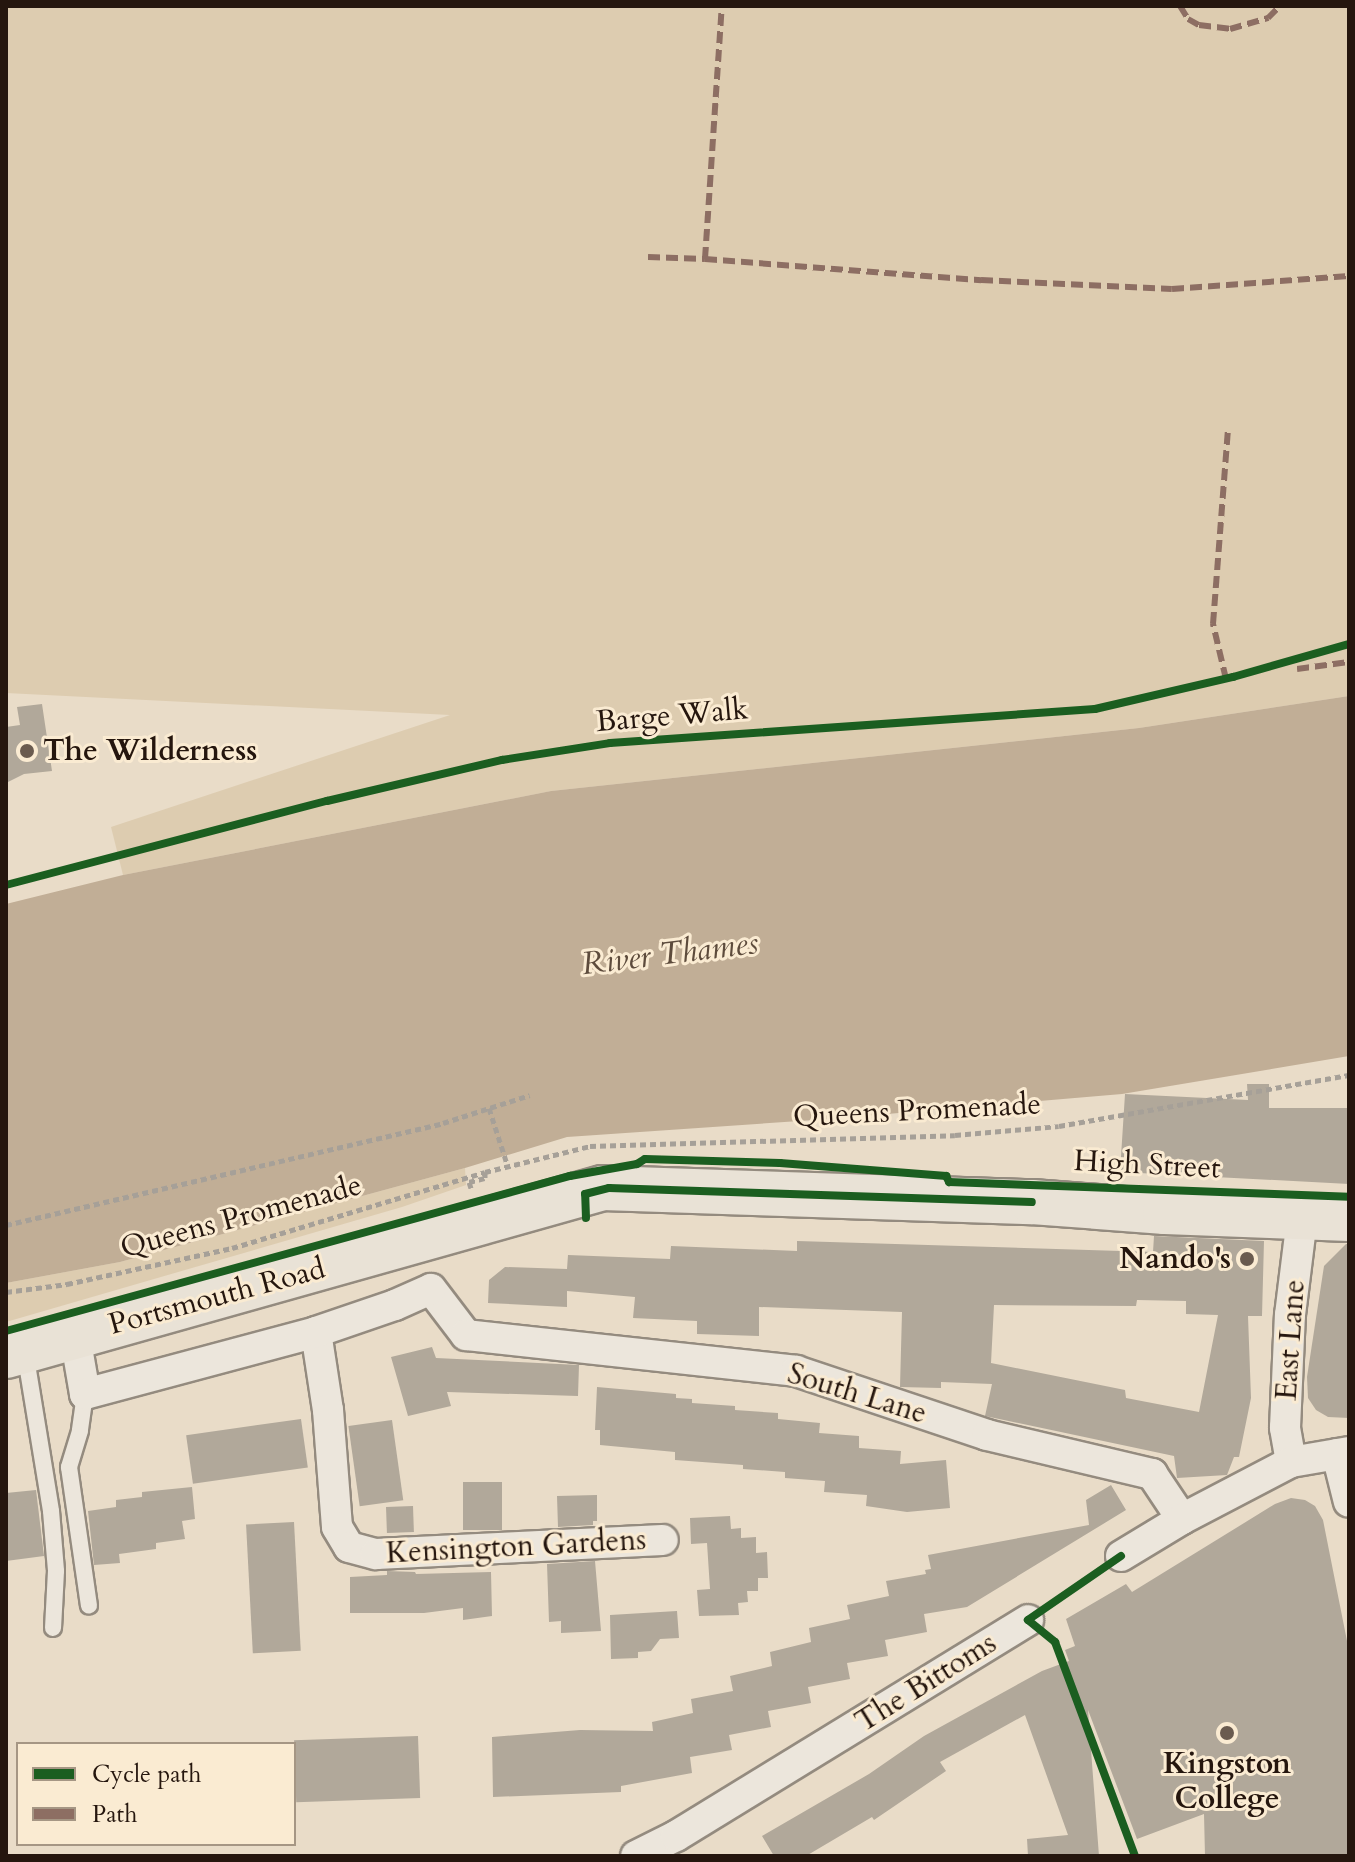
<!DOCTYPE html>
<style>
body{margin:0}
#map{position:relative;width:1355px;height:1862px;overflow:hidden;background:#e9dcc8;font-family:Cardo,serif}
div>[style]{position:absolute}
.green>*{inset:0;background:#ddccb0}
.water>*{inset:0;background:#c1ae96}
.building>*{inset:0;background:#b1a89a;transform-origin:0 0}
.path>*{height:5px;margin-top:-2.5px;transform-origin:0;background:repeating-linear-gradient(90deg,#a6a098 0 6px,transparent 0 10px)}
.roads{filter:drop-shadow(2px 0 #948b7f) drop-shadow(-2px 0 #948b7f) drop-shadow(0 2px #948b7f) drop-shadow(0 -2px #948b7f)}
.service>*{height:16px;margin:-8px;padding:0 8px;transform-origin:8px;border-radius:8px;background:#ece6dc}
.minor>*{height:30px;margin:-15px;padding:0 15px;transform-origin:15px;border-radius:15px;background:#ece6dc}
.primary>*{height:44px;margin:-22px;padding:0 22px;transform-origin:22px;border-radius:22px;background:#e9e2d6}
.quiet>*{height:6px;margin-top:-3px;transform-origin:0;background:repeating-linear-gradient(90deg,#8d6e63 0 12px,transparent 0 18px)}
.cycleway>*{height:8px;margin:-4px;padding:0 4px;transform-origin:4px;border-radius:4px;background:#1b5e20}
.dots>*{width:22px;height:22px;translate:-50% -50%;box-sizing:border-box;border:4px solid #faebd2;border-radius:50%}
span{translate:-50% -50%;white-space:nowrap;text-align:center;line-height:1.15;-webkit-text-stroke:6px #faebd2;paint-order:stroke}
.street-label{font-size:30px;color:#25160e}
.poi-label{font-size:30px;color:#25160e;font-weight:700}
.left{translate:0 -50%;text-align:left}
.right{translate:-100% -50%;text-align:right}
.water-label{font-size:32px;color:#5d4b3c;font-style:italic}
.frame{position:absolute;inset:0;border:8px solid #25160e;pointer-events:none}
.legend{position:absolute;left:16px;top:1742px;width:280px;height:104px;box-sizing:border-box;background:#faebd2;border:2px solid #a59684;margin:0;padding:10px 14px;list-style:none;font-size:24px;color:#25160e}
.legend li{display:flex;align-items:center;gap:16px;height:40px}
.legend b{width:40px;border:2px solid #a59684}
</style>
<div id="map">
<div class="green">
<div style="clip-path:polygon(6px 6px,1349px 6px,1349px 696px,1139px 728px,551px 791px,123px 875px,111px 827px,450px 715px,6px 693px)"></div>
<div style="clip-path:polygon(465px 1168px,466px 1185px,402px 1207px,6px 1322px,6px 1283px,120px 1262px)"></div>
</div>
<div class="water">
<div style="clip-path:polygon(1349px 696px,1349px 1056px,1122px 1094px,829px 1119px,567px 1137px,465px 1168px,120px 1262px,6px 1283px,6px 904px,123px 875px,551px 791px,1139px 728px)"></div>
</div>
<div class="building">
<div style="clip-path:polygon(42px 704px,52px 771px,24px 774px,6px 783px,6px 727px,20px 725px,17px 707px)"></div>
<div style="clip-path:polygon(1247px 1084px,1269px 1084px,1269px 1108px,1349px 1108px,1349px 1184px,1120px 1172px,1125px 1094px,1248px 1100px)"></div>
<div style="clip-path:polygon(evenodd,1154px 1236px,1264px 1241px,1262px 1316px,1248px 1316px,1251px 1398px,1239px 1457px,1234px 1457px,1227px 1475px,1177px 1478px,1174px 1456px,985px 1416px,992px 1384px,941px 1382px,941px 1388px,900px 1387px,902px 1312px,759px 1307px,759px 1336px,697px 1334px,697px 1321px,633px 1318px,635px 1297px,567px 1291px,567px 1307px,488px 1303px,489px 1280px,505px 1267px,567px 1269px,568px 1255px,670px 1259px,671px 1246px,797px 1251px,797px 1241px,1153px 1252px,1154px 1236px,1137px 1300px,1186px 1301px,1186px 1314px,1218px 1315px,1199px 1412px,1126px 1398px,1125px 1390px,991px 1363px,994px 1305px,1136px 1306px,1137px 1300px)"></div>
<div style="clip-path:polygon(1346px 1244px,1349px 1244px,1349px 1418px,1328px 1417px,1316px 1410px,1308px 1398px,1307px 1377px,1324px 1266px)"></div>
<div style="clip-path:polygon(432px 1347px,436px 1358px,579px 1365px,578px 1396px,447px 1392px,451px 1406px,408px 1416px,391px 1357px)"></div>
<div style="clip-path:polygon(597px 1387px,676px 1394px,676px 1398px,692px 1399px,692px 1403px,735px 1406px,735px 1410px,778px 1413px,778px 1419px,820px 1423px,819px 1433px,859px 1436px,859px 1448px,901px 1451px,900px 1464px,946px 1460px,950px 1508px,907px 1512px,866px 1506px,867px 1495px,824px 1492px,825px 1481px,785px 1478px,785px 1472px,743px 1469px,743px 1465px,675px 1460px,675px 1452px,600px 1445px,600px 1430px,595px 1430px)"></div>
<div style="left:301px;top:1419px;width:49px;height:116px;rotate:82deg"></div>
<div style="left:392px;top:1420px;width:81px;height:44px;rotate:82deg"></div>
<div style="left:463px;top:1482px;width:39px;height:48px"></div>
<div style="clip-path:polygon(1111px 1485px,1126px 1510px,967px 1607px,924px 1614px,927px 1632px,885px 1640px,888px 1656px,847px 1663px,850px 1679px,808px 1687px,811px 1703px,768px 1711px,771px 1727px,729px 1735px,732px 1750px,690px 1757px,692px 1773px,621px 1786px,621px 1792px,493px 1797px,492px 1737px,580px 1730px,653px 1731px,652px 1722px,693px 1713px,691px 1699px,733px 1691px,730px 1676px,772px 1666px,770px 1652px,811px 1642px,809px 1628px,850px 1619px,847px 1605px,889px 1596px,886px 1581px,926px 1574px,925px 1570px,931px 1569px,928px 1555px,1089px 1525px,1086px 1500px)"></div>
<div style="clip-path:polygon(192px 1487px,195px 1519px,182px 1521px,185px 1539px,156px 1543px,156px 1549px,119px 1554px,120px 1563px,94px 1565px,88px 1511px,116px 1507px,116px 1500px,142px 1497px,142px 1492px)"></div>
<div style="clip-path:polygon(36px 1490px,44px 1556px,6px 1561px,6px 1493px)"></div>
<div style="clip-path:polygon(597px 1495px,597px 1521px,593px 1521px,593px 1525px,558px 1527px,557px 1496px)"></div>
<div style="clip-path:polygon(1291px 1498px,1305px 1500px,1315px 1506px,1323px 1520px,1349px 1651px,1349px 1856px,1205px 1856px,1204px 1814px,1137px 1839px,1088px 1710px,1099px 1856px,1028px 1856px,1027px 1839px,1068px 1835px,1025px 1715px,940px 1762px,946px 1771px,874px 1820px,872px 1817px,806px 1856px,774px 1856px,762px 1836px,869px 1774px,924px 1736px,1042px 1671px,1069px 1661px,1065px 1650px,1075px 1646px,1066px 1619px,1126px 1584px,1132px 1592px,1275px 1504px)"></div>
<div style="left:413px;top:1506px;width:26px;height:27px;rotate:88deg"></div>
<div style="clip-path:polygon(730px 1516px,731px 1529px,741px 1528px,741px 1538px,756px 1537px,756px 1553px,767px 1552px,768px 1578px,758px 1578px,758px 1591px,747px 1591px,748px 1602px,738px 1603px,739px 1615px,699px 1616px,697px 1590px,710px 1589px,707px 1543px,691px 1544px,690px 1518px)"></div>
<div style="left:294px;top:1522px;width:129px;height:48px;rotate:87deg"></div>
<div style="clip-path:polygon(595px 1561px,601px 1631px,561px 1633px,561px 1621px,549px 1622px,547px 1564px)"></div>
<div style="clip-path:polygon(387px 1571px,415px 1572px,416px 1574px,491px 1572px,492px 1616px,463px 1620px,463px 1608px,424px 1613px,350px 1613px,350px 1577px,387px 1575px)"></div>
<div style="clip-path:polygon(677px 1611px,679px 1638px,660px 1639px,651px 1651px,638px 1652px,638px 1658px,611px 1659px,610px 1615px)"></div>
<div style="left:418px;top:1736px;width:62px;height:124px;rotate:88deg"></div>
</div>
<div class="path">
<div style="left:489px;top:1108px;width:62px;rotate:72.1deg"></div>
<div style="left:471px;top:1188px;width:6px;rotate:-108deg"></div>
<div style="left:469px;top:1182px;width:16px;rotate:-14deg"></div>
<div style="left:485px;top:1178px;width:6px;rotate:-90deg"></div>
<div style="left:6px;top:1225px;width:449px;rotate:-13.1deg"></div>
<div style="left:443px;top:1123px;width:91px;rotate:-17.8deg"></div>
<div style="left:6px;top:1292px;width:62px;rotate:-7.5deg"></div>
<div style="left:67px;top:1284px;width:169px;rotate:-12.3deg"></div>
<div style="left:232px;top:1248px;width:264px;rotate:-16.7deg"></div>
<div style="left:485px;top:1172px;width:108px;rotate:-13.9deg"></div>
<div style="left:590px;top:1146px;width:365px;rotate:-1.7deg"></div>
<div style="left:955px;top:1135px;width:104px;rotate:-4.9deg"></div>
<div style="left:1059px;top:1126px;width:294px;rotate:-10deg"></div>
</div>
<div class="roads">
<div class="service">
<div style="left:25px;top:1352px;width:161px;rotate:80.7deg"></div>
<div style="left:51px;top:1511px;width:60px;rotate:85.2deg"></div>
<div style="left:56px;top:1571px;width:57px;rotate:93deg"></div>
<div style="left:85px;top:1394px;width:37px;rotate:98deg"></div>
<div style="left:80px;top:1431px;width:38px;rotate:107deg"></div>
<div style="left:69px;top:1467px;width:140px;rotate:81.8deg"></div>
</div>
<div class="minor">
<div style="left:431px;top:1289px;width:58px;rotate:52.7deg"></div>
<div style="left:466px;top:1335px;width:332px;rotate:6.2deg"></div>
<div style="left:796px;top:1371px;width:201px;rotate:18.5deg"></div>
<div style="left:987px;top:1435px;width:170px;rotate:13.3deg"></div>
<div style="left:1152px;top:1474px;width:54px;rotate:56.3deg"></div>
<div style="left:316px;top:1332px;width:79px;rotate:81.3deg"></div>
<div style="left:328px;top:1410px;width:117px;rotate:85.6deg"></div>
<div style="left:337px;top:1527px;width:23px;rotate:59deg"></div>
<div style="left:349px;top:1547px;width:28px;rotate:15deg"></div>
<div style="left:376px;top:1554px;width:287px;rotate:-2.8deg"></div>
<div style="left:75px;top:1336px;width:59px;rotate:80.2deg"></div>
<div style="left:85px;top:1394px;width:239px;rotate:-15deg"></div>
<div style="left:316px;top:1332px;width:83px;rotate:-18.9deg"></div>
<div style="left:395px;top:1305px;width:39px;rotate:-24deg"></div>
<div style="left:1337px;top:1454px;width:49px;rotate:76deg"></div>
<div style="left:1291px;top:1462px;width:35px;rotate:-100deg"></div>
<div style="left:1285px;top:1428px;width:113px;rotate:-87.5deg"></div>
<div style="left:1290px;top:1315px;width:97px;rotate:-82.9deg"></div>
<div style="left:1121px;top:1556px;width:71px;rotate:-31.2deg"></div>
<div style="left:1182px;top:1519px;width:123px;rotate:-27.6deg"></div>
<div style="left:1291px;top:1462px;width:59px;rotate:-9.8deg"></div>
<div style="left:636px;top:1856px;width:45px;rotate:-26.6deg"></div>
<div style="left:676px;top:1836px;width:413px;rotate:-31.5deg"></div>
</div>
<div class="primary">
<div style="left:6px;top:1356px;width:620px;rotate:-15.72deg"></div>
<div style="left:603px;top:1188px;width:429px;rotate:1.9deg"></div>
<div style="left:1032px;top:1202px;width:133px;rotate:4.3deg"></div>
<div style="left:1165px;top:1212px;width:184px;rotate:2.2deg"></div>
</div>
</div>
<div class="quiet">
<div style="left:1180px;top:6px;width:15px;rotate:58deg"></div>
<div style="left:1188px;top:19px;width:13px;rotate:29deg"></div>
<div style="left:1199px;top:25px;width:31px;rotate:7deg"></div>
<div style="left:1230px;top:29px;width:40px;rotate:-16deg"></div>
<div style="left:1268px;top:18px;width:17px;rotate:-45deg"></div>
<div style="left:648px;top:257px;width:57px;rotate:2deg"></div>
<div style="left:705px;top:259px;width:254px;rotate:-86.2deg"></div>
<div style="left:705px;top:259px;width:277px;rotate:4.4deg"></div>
<div style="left:981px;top:280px;width:191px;rotate:2.7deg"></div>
<div style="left:1172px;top:289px;width:177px;rotate:-4.2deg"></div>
<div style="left:1297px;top:669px;width:52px;rotate:-7.7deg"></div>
<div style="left:1226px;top:679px;width:57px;rotate:-103.3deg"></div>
<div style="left:1213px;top:624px;width:197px;rotate:-85.6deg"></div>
</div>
<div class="cycleway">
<div style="left:6px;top:885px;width:332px;rotate:-14.7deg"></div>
<div style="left:327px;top:801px;width:180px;rotate:-13.2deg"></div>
<div style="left:502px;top:760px;width:109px;rotate:-8.9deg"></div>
<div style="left:610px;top:743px;width:486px;rotate:-4deg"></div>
<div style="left:1095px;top:709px;width:142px;rotate:-13.1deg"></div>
<div style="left:1233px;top:677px;width:121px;rotate:-15.9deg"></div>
<div style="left:586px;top:1218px;width:24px;rotate:-92deg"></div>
<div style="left:585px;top:1194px;width:25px;rotate:-14deg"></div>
<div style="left:609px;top:1188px;width:423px;rotate:1.9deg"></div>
<div style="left:6px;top:1331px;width:585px;rotate:-15.37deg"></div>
<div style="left:570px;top:1176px;width:68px;rotate:-10.2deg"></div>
<div style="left:637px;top:1164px;width:9px;rotate:-32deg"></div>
<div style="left:645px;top:1159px;width:135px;rotate:1.7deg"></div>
<div style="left:780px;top:1163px;width:167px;rotate:4.5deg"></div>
<div style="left:946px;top:1176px;width:7px;rotate:63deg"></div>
<div style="left:949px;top:1182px;width:400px;rotate:2.1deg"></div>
<div style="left:1121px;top:1556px;width:113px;rotate:145.5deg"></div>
<div style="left:1028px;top:1620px;width:35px;rotate:39deg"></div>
<div style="left:1055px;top:1642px;width:228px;rotate:69.5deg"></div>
</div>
<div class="dots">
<div style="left:27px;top:751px;background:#6a5b4f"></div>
<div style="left:1247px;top:1259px;background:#6a5b4f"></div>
<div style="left:1227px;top:1733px;background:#6a5b4f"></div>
</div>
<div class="street-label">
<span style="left:672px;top:716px;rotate:-5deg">Barge Walk</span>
<span style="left:917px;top:1111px;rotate:-3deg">Queens Promenade</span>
<span style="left:1147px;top:1165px;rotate:3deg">High Street</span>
<span style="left:241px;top:1217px;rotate:-15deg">Queens Promenade</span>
<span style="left:217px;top:1297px;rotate:-15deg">Portsmouth Road</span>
<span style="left:1291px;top:1340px;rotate:-86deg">East Lane</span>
<span style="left:857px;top:1394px;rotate:17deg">South Lane</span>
<span style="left:516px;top:1547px;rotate:-3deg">Kensington Gardens</span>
<span style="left:926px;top:1683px;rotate:-32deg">The Bittoms</span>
</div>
<div class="poi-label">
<span class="left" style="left:43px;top:751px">The Wilderness</span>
<span class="right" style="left:1231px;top:1259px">Nando's</span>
<span style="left:1227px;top:1781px">Kingston<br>College</span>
</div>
<div class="water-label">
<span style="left:670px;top:954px;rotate:-7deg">River Thames</span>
</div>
<div class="frame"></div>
<ul class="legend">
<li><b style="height:10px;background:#1b5e20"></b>Cycle path</li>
<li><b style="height:10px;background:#8d6e63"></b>Path</li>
</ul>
</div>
